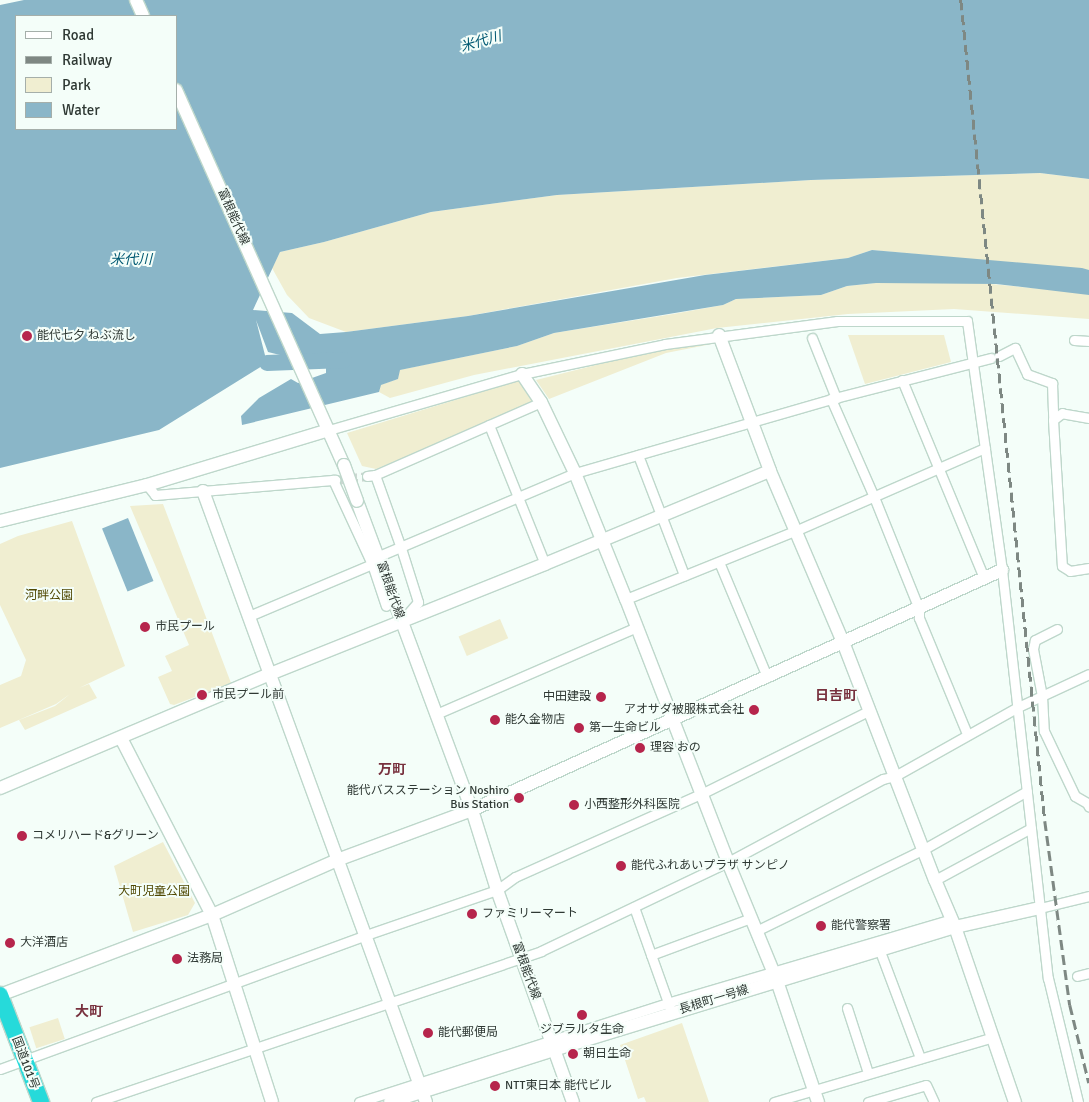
<!DOCTYPE html>
<meta charset="utf-8">
<style>
body{margin:0}
#map{position:relative;width:1089px;height:1102px;overflow:hidden;background:#f4fef9;font-family:Signika,"Noto Sans JP",sans-serif}
div>[style]{position:absolute}
.green>*{inset:0;background:#f0eed1;transform-origin:0 0}
.water>*{inset:0;background:#8ab6c8;transform-origin:0 0}
.river>*{height:16px;margin:-8px;padding:0 8px;transform-origin:8px;border-radius:8px;background:#8ab6c8}
.street-tunnel>*{height:9px;margin-top:-4.5px;transform-origin:0;background:repeating-linear-gradient(90deg,#cdd7d2 0 9px,transparent 0 13.5px)}
.roads{filter:drop-shadow(1px 0 #bed7cb) drop-shadow(-1px 0 #bed7cb) drop-shadow(0 1px #bed7cb) drop-shadow(0 -1px #bed7cb)}
.street>*{height:9px;margin:-4.5px;padding:0 4.5px;transform-origin:4.5px;border-radius:4.5px;background:#fff}
.secondary>*{height:12px;margin:-6px;padding:0 6px;transform-origin:6px;border-radius:6px;background:#fff}
.highway>*{height:16px;margin:-8px;padding:0 8px;transform-origin:8px;border-radius:8px;background:#26dada}
.rail>*{height:2.5px;margin-top:-1.25px;transform-origin:0;background:repeating-linear-gradient(90deg,#7e8883 0 10px,transparent 0 15px)}
.bridges{filter:drop-shadow(1px 0 #bed7cb) drop-shadow(-1px 0 #bed7cb) drop-shadow(0 1px #bed7cb) drop-shadow(0 -1px #bed7cb)}
.secondary-bridge>*{height:12px;margin:-6px;padding:0 6px;transform-origin:6px;border-radius:6px;background:#fff}
.dots>*{width:14px;height:14px;translate:-50% -50%;box-sizing:border-box;border:2px solid #f4fef9;border-radius:50%}
span{translate:-50% -50%;white-space:nowrap;text-align:center;line-height:1.15;-webkit-text-stroke:4px #f4fef9;paint-order:stroke}
.street-label{font-size:12px;color:#2f3934}
.poi-label{font-size:12px;color:#2f3934}
.left{translate:0 -50%;text-align:left}
.right{translate:-100% -50%;text-align:right}
.park-label{font-size:12px;color:#504802}
.water-label{font-size:14px;color:#005972;font-style:italic}
.neighbourhood-label{font-size:14px;color:#78313e;font-weight:700}
.legend{position:absolute;left:15px;top:15px;width:162px;height:115px;box-sizing:border-box;background:#f4fef9;border:1px solid #a5afaa;margin:0;padding:6px 9px;list-style:none;font-size:15px;color:#2f3934}
.legend li{display:flex;align-items:center;gap:10px;height:25px}
.legend b{width:25px;border:1px solid #a5afaa}
</style>
<div id="map">
<div class="green">
<div style="clip-path:polygon(1040px 173px,1089px 179px,1089px 270px,872px 250px,848px 258px,677px 278px,468px 316px,346px 332px,309px 318px,287px 295px,272px 268px,280px 252px,324px 242px,431px 212px,557px 195px,811px 180px)"></div>
<div style="clip-path:polygon(875px 283px,980px 283px,1076px 292px,1089px 295px,1089px 319px,954px 309px,848px 314px,717px 328px,474px 375px,390px 398px,379px 392px,380px 385px,398px 379px,399px 370px,517px 346px,554px 333px,673px 314px,723px 305px,736px 299px,821px 295px,847px 286px)"></div>
<div style="clip-path:polygon(848px 335px,944px 335px,951px 362px,865px 384px)"></div>
<div style="clip-path:polygon(715px 339px,717px 343px,666px 353px,549px 399px,536px 380px,628px 357px)"></div>
<div style="clip-path:polygon(521px 380px,535px 403px,376px 469px,362px 466px,347px 433px)"></div>
<div style="clip-path:polygon(163px 504px,231px 683px,174px 705px,170px 704px,158px 677px,172px 671px,165px 656px,189px 645px,130px 506px)"></div>
<div style="clip-path:polygon(72px 521px,125px 666px,79px 688px,89px 684px,97px 698px,25px 730px,19px 720px,55px 706px,70px 694px,56px 704px,0 728px,0 685px,21px 676px,26px 660px,0 605px,0 544px,18px 536px)"></div>
<div style="left:500px;top:619px;width:21px;height:45px;rotate:67deg"></div>
<div style="clip-path:polygon(163px 842px,195px 903px,188px 915px,133px 932px,114px 866px)"></div>
<div style="left:58px;top:1018px;width:22px;height:30px;rotate:72deg"></div>
<div style="clip-path:polygon(682px 1023px,709px 1102px,646px 1102px,644px 1097px,638px 1099px,620px 1045px)"></div>
</div>
<div class="water">
<div style="clip-path:polygon(evenodd,24px 0,1089px 0,1089px 179px,1040px 173px,811px 180px,557px 195px,431px 212px,324px 242px,280px 252px,253px 310px,292px 313px,320px 334px,346px 332px,468px 316px,705px 275px,848px 258px,872px 250px,1082px 268px,1089px 270px,1089px 295px,996px 284px,876px 283px,847px 286px,821px 295px,736px 299px,723px 305px,554px 333px,517px 346px,400px 370px,398px 379px,381px 385px,379px 392px,242px 425px,241px 416px,259px 398px,291px 379px,298px 383px,326px 373px,326px 365px,319px 356px,284px 356px,268px 352px,256px 320px,267px 363px,159px 430px,0 468px,0 5px,24px 0,16px 16px,176px 16px,176px 129px,16px 129px,16px 16px)"></div>
<div style="left:128px;top:518px;width:68px;height:28px;rotate:68deg"></div>
</div>
<div class="river">
<div style="left:267px;top:363px;width:77px;rotate:-2.2deg"></div>
</div>
<div class="street-tunnel">
<div style="left:335px;top:480px;width:32px;rotate:-7deg"></div>
</div>
<div class="roads">
<div class="street">
<div style="left:812px;top:338px;width:65px;rotate:68.2deg"></div>
<div style="left:1074px;top:340px;width:15px;rotate:4deg"></div>
<div style="left:999px;top:356px;width:18px;rotate:-27deg"></div>
<div style="left:1015px;top:348px;width:29px;rotate:65deg"></div>
<div style="left:1027px;top:374px;width:27px;rotate:20deg"></div>
<div style="left:1052px;top:383px;width:37px;rotate:88deg"></div>
<div style="left:902px;top:380px;width:214px;rotate:67.5deg"></div>
<div style="left:831px;top:399px;width:107px;rotate:66.3deg"></div>
<div style="left:874px;top:497px;width:121px;rotate:68.1deg"></div>
<div style="left:919px;top:609px;width:9px;rotate:90deg"></div>
<div style="left:919px;top:618px;width:126px;rotate:67.5deg"></div>
<div style="left:1089px;top:418px;width:27px;rotate:-170deg"></div>
<div style="left:1062px;top:413px;width:11px;rotate:142deg"></div>
<div style="left:1053px;top:420px;width:146px;rotate:86.5deg"></div>
<div style="left:1062px;top:566px;width:9px;rotate:32deg"></div>
<div style="left:1070px;top:571px;width:19px;rotate:-9deg"></div>
<div style="left:489px;top:425px;width:150px;rotate:68.1deg"></div>
<div style="left:329px;top:430px;width:201px;rotate:-16.2deg"></div>
<div style="left:522px;top:374px;width:146px;rotate:-11.8deg"></div>
<div style="left:665px;top:344px;width:174px;rotate:-7.6deg"></div>
<div style="left:837px;top:321px;width:130px"></div>
<div style="left:967px;top:321px;width:251px;rotate:82deg"></div>
<div style="left:1002px;top:570px;width:411px;rotate:83.6deg"></div>
<div style="left:1048px;top:978px;width:128px;rotate:76.4deg"></div>
<div style="left:638px;top:455px;width:129px;rotate:69deg"></div>
<div style="left:375px;top:475px;width:77px;rotate:70.4deg"></div>
<div style="left:401px;top:548px;width:57px;rotate:72.5deg"></div>
<div style="left:418px;top:602px;width:23px;rotate:131deg"></div>
<div style="left:367px;top:476px;width:8px;rotate:-7deg"></div>
<div style="left:375px;top:475px;width:181px;rotate:-23.7deg"></div>
<div style="left:147px;top:485px;width:13px;rotate:51deg"></div>
<div style="left:155px;top:495px;width:181px;rotate:-4.8deg"></div>
<div style="left:379px;top:556px;width:213px;rotate:-23deg"></div>
<div style="left:575px;top:473px;width:266px;rotate:-16.1deg"></div>
<div style="left:831px;top:399px;width:165px;rotate:-14.4deg"></div>
<div style="left:719px;top:562px;width:125px;rotate:67.3deg"></div>
<div style="left:372px;top:564px;width:44px;rotate:71.6deg"></div>
<div style="left:626px;top:599px;width:184px;rotate:-22deg"></div>
<div style="left:797px;top:530px;width:205px;rotate:-23.6deg"></div>
<div style="left:249px;top:616px;width:134px;rotate:-22.9deg"></div>
<div style="left:372px;top:564px;width:93px;rotate:-114.9deg"></div>
<div style="left:1057px;top:629px;width:25px;rotate:153deg"></div>
<div style="left:1035px;top:640px;width:9px;rotate:103deg"></div>
<div style="left:1033px;top:649px;width:48px;rotate:79.2deg"></div>
<div style="left:1042px;top:696px;width:35px;rotate:87deg"></div>
<div style="left:1044px;top:731px;width:72px;rotate:64.5deg"></div>
<div style="left:1075px;top:796px;width:14px;rotate:30deg"></div>
<div style="left:1087px;top:803px;width:4px;rotate:63deg"></div>
<div style="left:436px;top:714px;width:219px;rotate:-23.4deg"></div>
<div style="left:935px;top:880px;width:109px;rotate:-28.4deg"></div>
<div style="left:634px;top:907px;width:107px;rotate:70.4deg"></div>
<div style="left:1040px;top:908px;width:50px;rotate:-13.8deg"></div>
<div style="left:756px;top:931px;width:187px;rotate:-26deg"></div>
<div style="left:924px;top:849px;width:118px;rotate:-29.4deg"></div>
<div style="left:878px;top:946px;width:120px;rotate:69.4deg"></div>
<div style="left:651px;top:955px;width:107px;rotate:-20.3deg"></div>
<div style="left:1077px;top:976px;width:12px;rotate:-14deg"></div>
<div style="left:847px;top:1008px;width:68px;rotate:72.1deg"></div>
<div style="left:0;top:1069px;width:390px;rotate:-20.1deg"></div>
<div style="left:366px;top:935px;width:139px;rotate:-19deg"></div>
<div style="left:497px;top:890px;width:22px;rotate:-36deg"></div>
<div style="left:515px;top:877px;width:206px;rotate:-24.1deg"></div>
<div style="left:703px;top:793px;width:184px;rotate:-26.4deg"></div>
<div style="left:96px;top:1102px;width:470px;rotate:-18.7deg"></div>
<div style="left:541px;top:951px;width:207px;rotate:-25.5deg"></div>
<div style="left:728px;top:862px;width:176px;rotate:-28.2deg"></div>
<div style="left:883px;top:779px;width:12px;rotate:-14deg"></div>
<div style="left:895px;top:776px;width:141px;rotate:-29.3deg"></div>
<div style="left:1018px;top:707px;width:78px;rotate:-24.9deg"></div>
<div style="left:359px;top:1102px;width:324px;rotate:-17.8deg"></div>
<div style="left:667px;top:1003px;width:297px;rotate:-16.4deg"></div>
<div style="left:774px;top:1102px;width:228px;rotate:-16.5deg"></div>
<div style="left:868px;top:1102px;width:60px;rotate:-16.3deg"></div>
<div style="left:926px;top:1085px;width:19px;rotate:65deg"></div>
</div>
<div class="secondary">
<div style="left:136px;top:0;width:17px;rotate:66deg"></div>
<div style="left:176px;top:90px;width:411px;rotate:65.9deg"></div>
<div style="left:719px;top:335px;width:145px;rotate:69.4deg"></div>
<div style="left:770px;top:471px;width:186px;rotate:66.9deg"></div>
<div style="left:843px;top:642px;width:255px;rotate:68.9deg"></div>
<div style="left:935px;top:880px;width:51px;rotate:66.9deg"></div>
<div style="left:955px;top:927px;width:185px;rotate:71.1deg"></div>
<div style="left:522px;top:374px;width:34px;rotate:56deg"></div>
<div style="left:541px;top:402px;width:79px;rotate:64.4deg"></div>
<div style="left:575px;top:473px;width:136px;rotate:68deg"></div>
<div style="left:626px;top:599px;width:282px;rotate:68.8deg"></div>
<div style="left:728px;top:862px;width:129px;rotate:67.6deg"></div>
<div style="left:777px;top:981px;width:128px;rotate:71.3deg"></div>
<div style="left:203px;top:491px;width:650px;rotate:69.95deg"></div>
<div style="left:357px;top:501px;width:330px;rotate:69.6deg"></div>
<div style="left:472px;top:810px;width:84px;rotate:72.6deg"></div>
<div style="left:497px;top:890px;width:225px;rotate:70.3deg"></div>
<div style="left:0;top:521px;width:151px;rotate:-13.8deg"></div>
<div style="left:147px;top:485px;width:190px;rotate:-16.8deg"></div>
<div style="left:121px;top:738px;width:199px;rotate:62.8deg"></div>
<div style="left:212px;top:915px;width:196px;rotate:72.2deg"></div>
<div style="left:0;top:788px;width:293px;rotate:-22.9deg"></div>
<div style="left:270px;top:674px;width:296px;rotate:-21.8deg"></div>
<div style="left:545px;top:564px;width:243px;rotate:-22.5deg"></div>
<div style="left:0;top:995px;width:227px;rotate:-20.7deg"></div>
<div style="left:212px;top:915px;width:137px;rotate:-23.7deg"></div>
<div style="left:337px;top:860px;width:144px;rotate:-20.3deg"></div>
<div style="left:472px;top:810px;width:582px;rotate:-24.36deg"></div>
<div style="left:390px;top:1102px;width:198px;rotate:-17.6deg"></div>
<div style="left:579px;top:1042px;width:393px;rotate:-17deg"></div>
<div style="left:955px;top:927px;width:87px;rotate:-12.6deg"></div>
</div>
<div class="highway">
<div style="left:0;top:995px;width:115px;rotate:69deg"></div>
</div>
</div>
<div class="rail">
<div style="left:961px;top:0;width:825px;rotate:84.16deg"></div>
<div style="left:1045px;top:821px;width:186px;rotate:82.3deg"></div>
<div style="left:1070px;top:1005px;width:80px;rotate:76.3deg"></div>
</div>
<div class="bridges">
<div class="secondary-bridge">
<div style="left:344px;top:465px;width:38px;rotate:70deg"></div>
</div>
</div>
<div class="dots">
<div style="left:27px;top:336px;background:#b6254c"></div>
<div style="left:145px;top:627px;background:#b6254c"></div>
<div style="left:202px;top:695px;background:#b6254c"></div>
<div style="left:601px;top:697px;background:#b6254c"></div>
<div style="left:754px;top:710px;background:#b6254c"></div>
<div style="left:495px;top:720px;background:#b6254c"></div>
<div style="left:579px;top:728px;background:#b6254c"></div>
<div style="left:640px;top:748px;background:#b6254c"></div>
<div style="left:519px;top:798px;background:#b6254c"></div>
<div style="left:574px;top:805px;background:#b6254c"></div>
<div style="left:22px;top:836px;background:#b6254c"></div>
<div style="left:621px;top:866px;background:#b6254c"></div>
<div style="left:472px;top:914px;background:#b6254c"></div>
<div style="left:821px;top:926px;background:#b6254c"></div>
<div style="left:10px;top:943px;background:#b6254c"></div>
<div style="left:177px;top:959px;background:#b6254c"></div>
<div style="left:582px;top:1015px;background:#b6254c"></div>
<div style="left:428px;top:1033px;background:#b6254c"></div>
<div style="left:573px;top:1054px;background:#b6254c"></div>
<div style="left:495px;top:1086px;background:#b6254c"></div>
</div>
<div class="street-label">
<span style="left:233px;top:217px;rotate:66deg">富根能代線</span>
<span style="left:390px;top:590px;rotate:71deg">富根能代線</span>
<span style="left:526px;top:971px;rotate:70deg">富根能代線</span>
<span style="left:714px;top:1000px;rotate:-17deg">長根町一号線</span>
<span style="left:25px;top:1063px;rotate:69deg">国道101号</span>
</div>
<div class="poi-label">
<span class="left" style="left:37px;top:336px">能代七夕 ねぶ流し</span>
<span class="left" style="left:155px;top:627px">市民プール</span>
<span class="left" style="left:212px;top:695px">市民プール前</span>
<span class="right" style="left:591px;top:697px">中田建設</span>
<span class="right" style="left:744px;top:710px">アオサダ被服株式会社</span>
<span class="left" style="left:505px;top:720px">能久金物店</span>
<span class="left" style="left:589px;top:728px">第一生命ビル</span>
<span class="left" style="left:650px;top:748px">理容 おの</span>
<span class="right" style="left:509px;top:798px">能代バスステーション Noshiro<br>Bus Station</span>
<span class="left" style="left:584px;top:805px">小西整形外科医院</span>
<span class="left" style="left:32px;top:836px">コメリハード&amp;グリーン</span>
<span class="left" style="left:631px;top:866px">能代ふれあいプラザ サンピノ</span>
<span class="left" style="left:482px;top:914px">ファミリーマート</span>
<span class="left" style="left:831px;top:926px">能代警察署</span>
<span class="left" style="left:20px;top:943px">大洋酒店</span>
<span class="left" style="left:187px;top:959px">法務局</span>
<span style="left:582px;top:1030px">ジブラルタ生命</span>
<span class="left" style="left:438px;top:1033px">能代郵便局</span>
<span class="left" style="left:583px;top:1054px">朝日生命</span>
<span class="left" style="left:505px;top:1086px">NTT東日本 能代ビル</span>
</div>
<div class="park-label">
<span style="left:49px;top:596px">河畔公園</span>
<span style="left:154px;top:892px">大町児童公園</span>
</div>
<div class="water-label">
<span style="left:481px;top:42px;rotate:-16deg">米代川</span>
<span style="left:131px;top:260px">米代川</span>
</div>
<div class="neighbourhood-label">
<span style="left:836px;top:696px">日吉町</span>
<span style="left:392px;top:770px">万町</span>
<span style="left:89px;top:1012px">大町</span>
</div>
<ul class="legend">
<li><b style="height:6px;background:#fff"></b>Road</li>
<li><b style="height:6px;background:#7e8883"></b>Railway</li>
<li><b style="height:14px;background:#f0eed1"></b>Park</li>
<li><b style="height:14px;background:#8ab6c8"></b>Water</li>
</ul>
</div>
